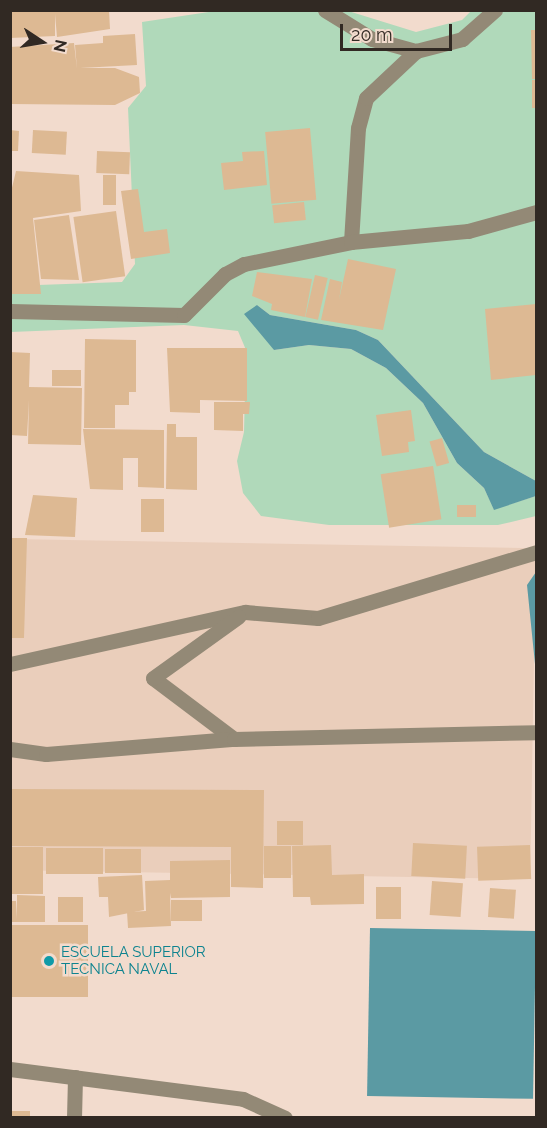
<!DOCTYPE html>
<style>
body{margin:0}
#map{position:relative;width:547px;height:1128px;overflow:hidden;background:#f2dbcd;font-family:Raleway,sans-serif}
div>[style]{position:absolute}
.built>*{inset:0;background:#eacebb;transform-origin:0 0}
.green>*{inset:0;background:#b0d9ba}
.water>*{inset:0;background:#5b9aa3;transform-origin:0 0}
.building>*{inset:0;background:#ddb993;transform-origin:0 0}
.minor>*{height:15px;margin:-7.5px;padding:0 7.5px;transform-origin:7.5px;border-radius:7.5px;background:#938976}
.dots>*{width:16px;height:16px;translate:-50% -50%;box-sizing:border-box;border:3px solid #f2dbcd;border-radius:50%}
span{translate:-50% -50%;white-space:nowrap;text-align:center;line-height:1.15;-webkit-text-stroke:5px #f2dbcd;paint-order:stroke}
.culture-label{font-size:15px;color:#0d838f}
.left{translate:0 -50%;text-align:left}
.frame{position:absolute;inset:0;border:12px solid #312923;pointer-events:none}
.north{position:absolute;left:12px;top:12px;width:60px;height:60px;-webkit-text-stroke:4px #f2dbcd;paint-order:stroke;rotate:102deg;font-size:16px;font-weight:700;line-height:24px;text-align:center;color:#312923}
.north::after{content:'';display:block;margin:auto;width:21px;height:27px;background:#312923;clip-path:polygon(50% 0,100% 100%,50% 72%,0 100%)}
.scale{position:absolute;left:340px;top:24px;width:112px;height:27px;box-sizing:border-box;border:3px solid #312923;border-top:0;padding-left:8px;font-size:18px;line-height:21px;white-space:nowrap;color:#312923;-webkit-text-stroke:4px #f2dbcd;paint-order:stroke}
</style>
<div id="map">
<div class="built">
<div style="left:11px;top:539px;width:525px;height:331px;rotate:1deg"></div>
</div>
<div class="green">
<div style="clip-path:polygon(222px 10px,345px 10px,416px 32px,462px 20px,471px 11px,536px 11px,536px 481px,484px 452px,378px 340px,356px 330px,270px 315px,257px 305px,274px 350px,309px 345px,351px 349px,386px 368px,423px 403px,457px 463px,484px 488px,494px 509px,536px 496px,536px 516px,498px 525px,329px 525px,261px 516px,243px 493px,237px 461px,244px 432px,246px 350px,238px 331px,184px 325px,11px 332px,10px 286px,122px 282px,135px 264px,128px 108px,146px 86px,142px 22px)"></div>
</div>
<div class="water">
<div style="clip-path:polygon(257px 305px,270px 315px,356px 330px,378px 340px,484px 452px,536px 481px,536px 496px,494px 510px,484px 488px,457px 463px,423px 403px,386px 368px,351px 349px,309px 345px,274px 350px,244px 314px)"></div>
<div style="clip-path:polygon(536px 572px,536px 571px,536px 674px,527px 585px)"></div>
<div style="left:370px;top:928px;width:166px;height:168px;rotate:1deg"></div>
</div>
<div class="building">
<div style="clip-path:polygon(10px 10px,109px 10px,110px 29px,57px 37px,55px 14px,55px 36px,10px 38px)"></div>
<div style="clip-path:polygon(531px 30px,536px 30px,536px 79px,532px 79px)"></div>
<div style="clip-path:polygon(135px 34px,137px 65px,80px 68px,115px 68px,139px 77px,140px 93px,115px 105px,10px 104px,10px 47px,74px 43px,77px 69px,75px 45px,103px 43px,103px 36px)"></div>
<div style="left:536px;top:80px;width:28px;height:4px;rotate:90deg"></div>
<div style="left:310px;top:128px;width:72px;height:45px;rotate:85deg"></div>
<div style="clip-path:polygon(10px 130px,19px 131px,18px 151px,10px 151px)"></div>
<div style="left:33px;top:130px;width:34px;height:23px;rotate:3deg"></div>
<div style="left:97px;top:151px;width:33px;height:22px;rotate:2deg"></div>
<div style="clip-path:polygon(264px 151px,267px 185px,224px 190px,221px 163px,243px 161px,242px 152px)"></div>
<div style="clip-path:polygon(16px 171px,79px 175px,81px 211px,33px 218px,41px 294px,12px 294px,10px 287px,10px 196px)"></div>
<div style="left:103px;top:175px;width:13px;height:30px"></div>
<div style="clip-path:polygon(138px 189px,144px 232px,167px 229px,170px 253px,131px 259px,121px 191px)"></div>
<div style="left:304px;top:202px;width:18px;height:32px;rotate:84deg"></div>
<div style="left:116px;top:211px;width:66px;height:43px;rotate:82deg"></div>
<div style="clip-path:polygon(69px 215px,79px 280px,41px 279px,34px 220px)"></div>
<div style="clip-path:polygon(348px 259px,396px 269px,383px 330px,321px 320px,330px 279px,342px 282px,339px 300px)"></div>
<div style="clip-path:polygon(257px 272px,312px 279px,305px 317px,271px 310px,272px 304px,252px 296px)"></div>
<div style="left:315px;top:275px;width:13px;height:43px;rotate:13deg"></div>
<div style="clip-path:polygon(536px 304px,536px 375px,491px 380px,485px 309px)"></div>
<div style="clip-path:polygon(85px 339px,136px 340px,136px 392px,129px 392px,129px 405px,115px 405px,115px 428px,84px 428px)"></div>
<div style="clip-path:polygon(167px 348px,247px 348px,247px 401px,200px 400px,200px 413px,170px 412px)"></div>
<div style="clip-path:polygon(10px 352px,30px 353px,29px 387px,82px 388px,81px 445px,28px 444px,29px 400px,27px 436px,10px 435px)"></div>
<div style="left:52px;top:370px;width:29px;height:16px"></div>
<div style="clip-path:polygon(214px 402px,250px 402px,249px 414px,243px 414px,243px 431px,214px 430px)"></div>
<div style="clip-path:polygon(411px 410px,415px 441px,408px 442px,409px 452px,382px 456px,376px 415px)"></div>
<div style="clip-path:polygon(167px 424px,176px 424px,176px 437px,197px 437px,197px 490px,166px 489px)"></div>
<div style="clip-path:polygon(83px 429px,164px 430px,164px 488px,138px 487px,138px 458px,123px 458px,123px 490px,90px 489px)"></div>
<div style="left:442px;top:438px;width:26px;height:13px;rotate:74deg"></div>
<div style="left:433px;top:466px;width:54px;height:53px;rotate:81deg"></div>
<div style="clip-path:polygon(33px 495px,77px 498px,75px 537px,25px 535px)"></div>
<div style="left:141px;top:499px;width:23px;height:33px"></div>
<div style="left:457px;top:505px;width:19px;height:12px"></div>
<div style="clip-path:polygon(10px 538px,27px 538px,24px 638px,10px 638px)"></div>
<div style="clip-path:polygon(10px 789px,264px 790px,263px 888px,231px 887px,231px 847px,10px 846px)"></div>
<div style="left:277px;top:821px;width:26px;height:24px"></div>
<div style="left:413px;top:843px;width:54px;height:33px;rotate:3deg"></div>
<div style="clip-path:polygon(331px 845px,332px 875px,364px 874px,364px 904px,311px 905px,310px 897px,293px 897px,292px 846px)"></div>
<div style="left:530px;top:845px;width:34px;height:53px;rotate:88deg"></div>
<div style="left:264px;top:846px;width:27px;height:32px"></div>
<div style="left:11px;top:847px;width:32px;height:47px"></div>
<div style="left:46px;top:848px;width:57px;height:26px"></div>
<div style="left:105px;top:849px;width:36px;height:24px"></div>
<div style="clip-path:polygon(230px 860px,230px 897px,171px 898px,170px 893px,171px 926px,128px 928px,127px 912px,146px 911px,145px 881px,170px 880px,170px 861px)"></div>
<div style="clip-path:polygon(142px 875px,144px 910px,109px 917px,108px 897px,99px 897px,98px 877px)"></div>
<div style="left:432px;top:881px;width:31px;height:34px;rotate:4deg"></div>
<div style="left:376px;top:887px;width:25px;height:32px"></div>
<div style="left:490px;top:888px;width:26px;height:29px;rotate:4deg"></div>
<div style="clip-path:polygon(17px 895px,45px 896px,45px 922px,10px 922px,10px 901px,16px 901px,17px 919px)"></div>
<div style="left:58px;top:897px;width:25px;height:25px"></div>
<div style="left:171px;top:900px;width:31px;height:21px"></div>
<div style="left:10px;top:925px;width:78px;height:72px"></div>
<div style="left:10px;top:1111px;width:20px;height:7px"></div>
</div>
<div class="minor">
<div style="left:325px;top:10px;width:55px;rotate:31.7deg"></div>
<div style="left:372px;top:39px;width:46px;rotate:15.3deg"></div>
<div style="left:351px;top:242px;width:114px;rotate:-86.5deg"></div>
<div style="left:358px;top:128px;width:31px;rotate:-75deg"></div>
<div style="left:366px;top:98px;width:69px;rotate:-43.2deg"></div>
<div style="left:416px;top:51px;width:48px;rotate:-14.6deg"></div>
<div style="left:462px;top:39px;width:44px;rotate:-41.3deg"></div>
<div style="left:10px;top:311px;width:174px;rotate:1.3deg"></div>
<div style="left:184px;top:315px;width:58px;rotate:-45deg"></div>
<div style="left:225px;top:274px;width:21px;rotate:-28deg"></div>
<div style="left:244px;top:264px;width:109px;rotate:-11.6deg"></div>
<div style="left:351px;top:242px;width:118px;rotate:-5.4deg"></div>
<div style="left:468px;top:231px;width:71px;rotate:-15.6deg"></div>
<div style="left:10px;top:664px;width:241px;rotate:-12.5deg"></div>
<div style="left:245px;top:612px;width:73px;rotate:4.7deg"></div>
<div style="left:318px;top:618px;width:228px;rotate:-16.8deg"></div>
<div style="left:234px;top:739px;width:101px;rotate:-143deg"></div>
<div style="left:153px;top:678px;width:105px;rotate:-35.7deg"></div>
<div style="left:10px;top:749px;width:36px;rotate:8deg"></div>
<div style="left:46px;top:754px;width:189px;rotate:-4.6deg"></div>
<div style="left:234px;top:739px;width:302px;rotate:-1.3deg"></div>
<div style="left:10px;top:1069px;width:235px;rotate:7.3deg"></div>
<div style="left:243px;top:1099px;width:46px;rotate:24.3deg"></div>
<div style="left:74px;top:1118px;width:41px;rotate:-88.6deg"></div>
</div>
<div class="dots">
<div style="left:49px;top:961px;background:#0f9aa8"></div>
</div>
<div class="culture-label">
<span class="left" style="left:61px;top:961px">ESCUELA SUPERIOR<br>TECNICA NAVAL</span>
</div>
<div class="frame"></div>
<div class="north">N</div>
<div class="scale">20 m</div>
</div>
